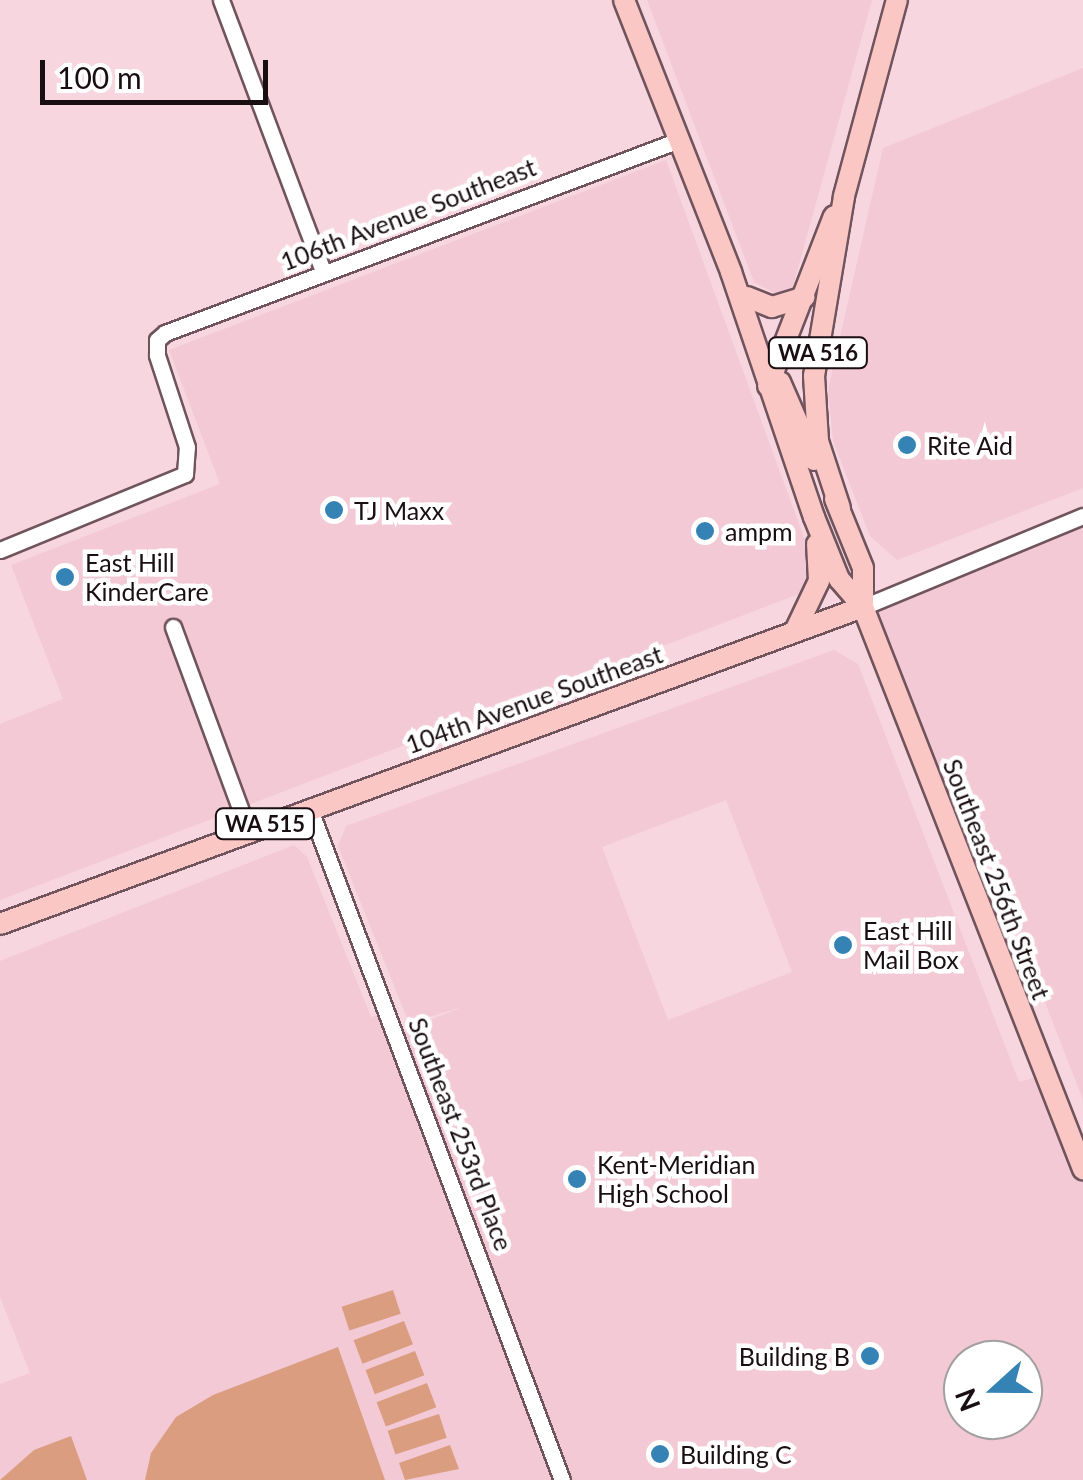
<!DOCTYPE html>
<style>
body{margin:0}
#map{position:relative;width:1083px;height:1480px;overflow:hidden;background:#f7d6df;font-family:Lato,sans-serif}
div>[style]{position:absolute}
.built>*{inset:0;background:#f2c9d5}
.green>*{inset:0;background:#da9d80;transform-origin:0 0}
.roads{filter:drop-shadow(2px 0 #70545d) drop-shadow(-2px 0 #70545d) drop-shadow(0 2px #70545d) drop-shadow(0 -2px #70545d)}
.minor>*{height:15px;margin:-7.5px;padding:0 7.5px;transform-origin:7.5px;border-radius:7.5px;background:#fff}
.major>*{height:20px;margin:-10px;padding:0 10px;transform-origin:10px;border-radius:10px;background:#fbc7c4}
.dots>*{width:28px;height:28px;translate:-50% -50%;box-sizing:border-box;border:5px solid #fff;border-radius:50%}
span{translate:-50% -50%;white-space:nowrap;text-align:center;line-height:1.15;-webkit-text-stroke:9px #fff;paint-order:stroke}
.shield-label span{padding:2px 8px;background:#fff;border:2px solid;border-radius:8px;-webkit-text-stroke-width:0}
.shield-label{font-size:22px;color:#190e12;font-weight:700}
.street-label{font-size:25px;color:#190e12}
.poi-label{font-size:25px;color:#190e12}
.left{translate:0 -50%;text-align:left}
.right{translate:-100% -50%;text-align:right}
.north{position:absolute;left:943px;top:1340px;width:100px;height:100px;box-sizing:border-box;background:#fff;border:2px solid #a39fa0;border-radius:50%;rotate:249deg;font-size:28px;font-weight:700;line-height:40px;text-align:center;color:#190e12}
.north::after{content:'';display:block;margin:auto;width:35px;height:45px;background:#3583b5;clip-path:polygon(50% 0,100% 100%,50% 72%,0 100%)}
.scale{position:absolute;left:40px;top:60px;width:228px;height:45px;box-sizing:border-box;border:5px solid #190e12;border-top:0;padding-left:12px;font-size:30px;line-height:35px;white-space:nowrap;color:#190e12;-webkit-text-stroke:8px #fff;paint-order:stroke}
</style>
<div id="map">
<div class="built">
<div style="clip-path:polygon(647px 0,872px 0,792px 290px,776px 294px,754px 282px)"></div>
<div style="clip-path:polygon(1083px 68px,1083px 488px,897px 560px,870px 536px,833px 441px,828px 390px,883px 148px)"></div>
<div style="clip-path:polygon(666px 160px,810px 554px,804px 592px,0 900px,0 724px,63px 699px,11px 565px,220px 484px,169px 350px)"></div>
<div style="clip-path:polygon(1083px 516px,1083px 1100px,969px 807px,945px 816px,863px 607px)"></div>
<div style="clip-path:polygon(evenodd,834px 650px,858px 664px,1019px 1082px,1046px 1074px,1083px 1168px,1083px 1480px,0 1480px,0 1384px,30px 1373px,0 1297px,0 961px,294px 845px,307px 857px,371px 1017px,388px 1012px,397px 1033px,465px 1006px,409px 1023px,338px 846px,346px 826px,834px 650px,726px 800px,792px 972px,668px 1020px,602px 847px,726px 800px,834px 650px,963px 1360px,1023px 1360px,1023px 1420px,963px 1420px,963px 1360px)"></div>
</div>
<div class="green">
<div style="left:393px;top:1290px;width:25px;height:54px;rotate:72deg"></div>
<div style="left:404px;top:1321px;width:25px;height:54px;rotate:69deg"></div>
<div style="clip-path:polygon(338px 1347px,385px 1480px,145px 1480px,151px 1453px,176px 1417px,213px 1395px)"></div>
<div style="left:415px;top:1351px;width:26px;height:53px;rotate:69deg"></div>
<div style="left:427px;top:1383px;width:26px;height:54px;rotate:69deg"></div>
<div style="left:439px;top:1414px;width:25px;height:54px;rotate:72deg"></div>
<div style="clip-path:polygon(71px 1436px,87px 1480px,0 1480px,34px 1450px)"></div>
<div style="clip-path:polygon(450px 1445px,459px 1469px,405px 1480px,399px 1463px)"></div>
</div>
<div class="roads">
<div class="minor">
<div style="left:221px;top:0;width:290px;rotate:69.4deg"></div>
<div style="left:0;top:550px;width:200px;rotate:-22.3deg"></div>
<div style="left:185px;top:474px;width:27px;rotate:-86deg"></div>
<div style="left:187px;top:447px;width:97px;rotate:-108.1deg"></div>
<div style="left:157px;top:355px;width:15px;rotate:-90deg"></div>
<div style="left:157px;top:340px;width:11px;rotate:-41deg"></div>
<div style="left:165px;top:333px;width:549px;rotate:-20.58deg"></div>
<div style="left:863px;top:607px;width:238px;rotate:-22.5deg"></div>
<div style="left:173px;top:627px;width:216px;rotate:69.7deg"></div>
<div style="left:309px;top:807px;width:719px;rotate:69.4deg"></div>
</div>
<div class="major">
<div style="left:624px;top:0;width:292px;rotate:68.5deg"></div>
<div style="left:731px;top:272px;width:259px;rotate:71.3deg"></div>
<div style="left:814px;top:517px;width:67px;rotate:68deg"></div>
<div style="left:839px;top:579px;width:37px;rotate:49deg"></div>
<div style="left:863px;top:607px;width:604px;rotate:68.62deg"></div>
<div style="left:747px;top:297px;width:27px;rotate:22deg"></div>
<div style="left:772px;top:307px;width:34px;rotate:-17deg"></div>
<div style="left:780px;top:382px;width:85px;rotate:66.4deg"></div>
<div style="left:768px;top:386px;width:182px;rotate:-68.8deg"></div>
<div style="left:835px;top:499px;width:74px;rotate:67.9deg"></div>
<div style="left:863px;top:568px;width:39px;rotate:90deg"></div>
<div style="left:840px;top:508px;width:71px;rotate:-108.2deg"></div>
<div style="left:818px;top:441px;width:65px;rotate:-93.5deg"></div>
<div style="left:814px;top:376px;width:182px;rotate:-80.5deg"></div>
<div style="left:844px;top:196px;width:203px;rotate:-74.9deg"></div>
<div style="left:795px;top:631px;width:55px;rotate:-64.4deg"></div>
<div style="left:819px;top:581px;width:37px;rotate:-93deg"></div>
<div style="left:0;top:924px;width:919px;rotate:-20.17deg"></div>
</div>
</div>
<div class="dots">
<div style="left:907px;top:445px;background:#3583b5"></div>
<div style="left:334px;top:510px;background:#3583b5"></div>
<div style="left:705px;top:531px;background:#3583b5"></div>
<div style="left:65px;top:577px;background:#3583b5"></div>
<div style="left:843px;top:945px;background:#3583b5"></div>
<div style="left:577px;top:1179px;background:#3583b5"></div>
<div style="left:870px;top:1356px;background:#3583b5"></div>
<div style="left:660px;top:1454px;background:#3583b5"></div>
</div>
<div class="shield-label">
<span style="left:818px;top:353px">WA 516</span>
<span style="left:265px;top:824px">WA 515</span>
</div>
<div class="street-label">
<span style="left:408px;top:214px;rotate:-21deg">106th Avenue Southeast</span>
<span style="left:534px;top:699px;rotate:-20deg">104th Avenue Southeast</span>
<span style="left:997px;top:879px;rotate:69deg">Southeast 256th Street</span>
<span style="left:461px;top:1134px;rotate:69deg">Southeast 253rd Place</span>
</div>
<div class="poi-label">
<span class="left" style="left:927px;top:445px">Rite Aid</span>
<span class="left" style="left:354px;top:510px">TJ Maxx</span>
<span class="left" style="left:725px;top:531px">ampm</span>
<span class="left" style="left:85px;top:577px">East Hill<br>KinderCare</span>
<span class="left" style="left:863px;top:945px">East Hill<br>Mail Box</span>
<span class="left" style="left:597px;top:1179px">Kent-Meridian<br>High School</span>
<span class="right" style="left:850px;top:1356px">Building B</span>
<span class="left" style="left:680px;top:1454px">Building C</span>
</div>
<div class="north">N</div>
<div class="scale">100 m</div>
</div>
